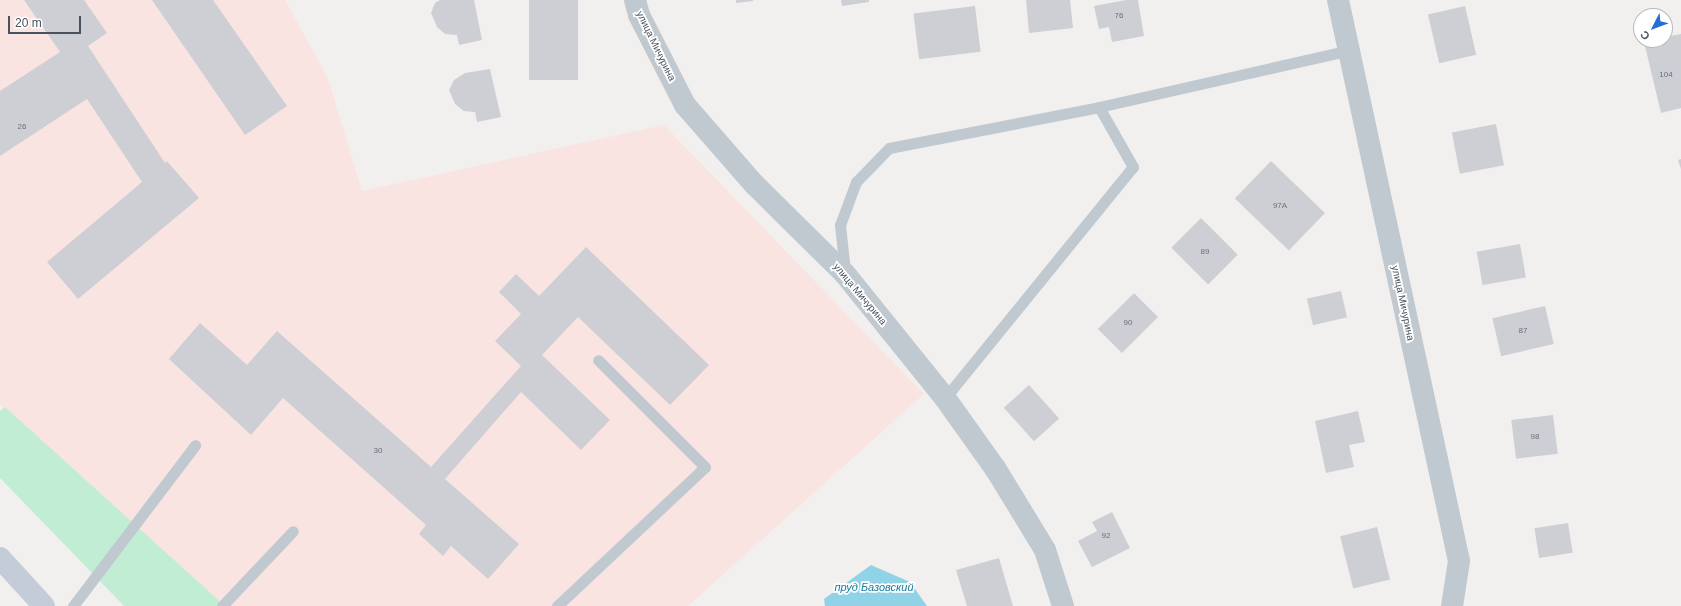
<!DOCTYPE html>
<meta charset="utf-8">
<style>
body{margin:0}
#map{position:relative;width:1681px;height:606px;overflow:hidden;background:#f2f0ef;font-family:Helvetica,sans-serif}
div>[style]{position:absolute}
.medical>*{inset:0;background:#fae4e2}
.green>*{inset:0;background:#c0edd3}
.water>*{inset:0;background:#90d3e7}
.building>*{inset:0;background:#cdcfd4;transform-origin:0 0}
.lane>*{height:11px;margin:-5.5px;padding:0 5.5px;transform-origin:5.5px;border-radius:5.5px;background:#c1c9d0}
.street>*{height:22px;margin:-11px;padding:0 11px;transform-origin:11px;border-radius:11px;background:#c1c9d0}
.secondary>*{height:22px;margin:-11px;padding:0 11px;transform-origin:11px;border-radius:11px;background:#c3ccd7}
span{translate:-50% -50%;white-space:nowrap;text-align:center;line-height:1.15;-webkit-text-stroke:3.5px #fff;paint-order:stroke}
.number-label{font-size:8px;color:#69717a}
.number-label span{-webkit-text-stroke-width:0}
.street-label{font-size:10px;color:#48525c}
.water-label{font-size:11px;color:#147c9c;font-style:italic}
.north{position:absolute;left:1633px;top:8px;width:40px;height:40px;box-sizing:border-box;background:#fff;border:1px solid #b6babe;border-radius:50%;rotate:228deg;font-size:11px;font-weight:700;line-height:16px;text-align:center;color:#48525c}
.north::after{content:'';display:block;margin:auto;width:14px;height:18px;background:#236ed8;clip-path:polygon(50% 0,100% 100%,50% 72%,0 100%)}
.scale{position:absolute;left:8px;top:16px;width:73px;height:18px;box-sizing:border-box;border:2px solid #48525c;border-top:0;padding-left:5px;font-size:12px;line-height:14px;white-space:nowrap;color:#48525c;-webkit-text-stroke:3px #fff;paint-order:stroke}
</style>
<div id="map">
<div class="medical">
<div style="clip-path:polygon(0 0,285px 0,328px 78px,362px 191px,664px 125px,924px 394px,688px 606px,225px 606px,0 404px)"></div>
</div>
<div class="green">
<div style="clip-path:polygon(5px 407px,225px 606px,124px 606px,0 478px,0 411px)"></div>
</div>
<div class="water">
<div style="clip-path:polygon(871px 565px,910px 582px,927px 606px,825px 606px,824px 599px)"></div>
</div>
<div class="building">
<div style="clip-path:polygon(24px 0,84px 0,107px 33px,88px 46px,165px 163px,167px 161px,199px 198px,78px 299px,47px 262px,142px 182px,87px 99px,0 156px,0 91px,60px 52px)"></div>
<div style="clip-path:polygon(152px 0,213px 0,287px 106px,245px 135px)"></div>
<div style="clip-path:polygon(440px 0,474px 0,482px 40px,459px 45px,457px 35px,445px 34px,437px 27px,431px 13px,435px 3px)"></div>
<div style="left:529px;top:0;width:49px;height:80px"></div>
<div style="clip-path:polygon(736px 0,753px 0,753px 1px,736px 3px)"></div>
<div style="clip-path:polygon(841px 0,869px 0,869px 2px,842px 6px)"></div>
<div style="clip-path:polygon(1026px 0,1070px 0,1073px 28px,1029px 33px)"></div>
<div style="clip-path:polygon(1126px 0,1138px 0,1144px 36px,1112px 42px,1109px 27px,1099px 29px,1094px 6px)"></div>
<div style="left:975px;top:6px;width:46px;height:62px;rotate:83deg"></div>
<div style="left:1465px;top:6px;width:50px;height:38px;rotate:77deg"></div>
<div style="clip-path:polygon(1681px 34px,1681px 108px,1661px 113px,1644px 42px,1665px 40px,1665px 37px)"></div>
<div style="clip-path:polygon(490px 69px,501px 117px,477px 122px,475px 112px,464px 111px,455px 104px,449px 90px,454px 80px,465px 73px)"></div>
<div style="left:1496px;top:124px;width:42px;height:45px;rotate:79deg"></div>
<div style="clip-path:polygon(1681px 159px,1681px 169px,1678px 160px)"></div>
<div style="left:1271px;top:161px;width:75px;height:52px;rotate:44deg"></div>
<div style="left:1201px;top:218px;width:52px;height:42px;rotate:45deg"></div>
<div style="left:1520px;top:244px;width:34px;height:44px;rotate:80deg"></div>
<div style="clip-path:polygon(586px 247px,709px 365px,670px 405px,578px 317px,542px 355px,610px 420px,581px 450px,521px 392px,445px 479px,519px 544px,488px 579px,451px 546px,443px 556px,419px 534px,426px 525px,283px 398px,251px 435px,169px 359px,200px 323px,247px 365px,277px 331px,431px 467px,521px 366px,495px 341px,521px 314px,499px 292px,516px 274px,539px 296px)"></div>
<div style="left:1341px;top:291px;width:27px;height:35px;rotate:77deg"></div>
<div style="left:1134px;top:293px;width:34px;height:51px;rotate:45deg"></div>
<div style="left:1545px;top:306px;width:39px;height:54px;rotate:77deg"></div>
<div style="left:1029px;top:385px;width:45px;height:34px;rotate:48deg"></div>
<div style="clip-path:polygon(1358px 411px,1365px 442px,1349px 445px,1354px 467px,1326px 473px,1315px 421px)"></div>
<div style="left:1553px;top:415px;width:39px;height:42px;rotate:83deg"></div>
<div style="clip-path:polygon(1112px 512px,1130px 548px,1092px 567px,1078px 541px,1097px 531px,1092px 522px)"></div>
<div style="left:1568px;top:523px;width:30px;height:34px;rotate:81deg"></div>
<div style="left:1377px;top:527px;width:54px;height:38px;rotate:76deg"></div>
<div style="clip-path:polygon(999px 558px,1013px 606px,967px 606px,956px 570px)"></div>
</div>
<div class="lane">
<div style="left:845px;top:271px;width:46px;rotate:-96.2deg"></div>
<div style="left:840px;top:225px;width:46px;rotate:-69.6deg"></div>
<div style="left:856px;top:182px;width:47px;rotate:-45.9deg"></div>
<div style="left:889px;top:148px;width:214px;rotate:-11deg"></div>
<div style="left:1099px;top:107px;width:256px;rotate:-12.8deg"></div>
<div style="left:945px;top:398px;width:298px;rotate:-50.9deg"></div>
<div style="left:1133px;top:167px;width:69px;rotate:-119.5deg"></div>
<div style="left:73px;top:606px;width:202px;rotate:-52.8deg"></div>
<div style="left:222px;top:606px;width:103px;rotate:-46.6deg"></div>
<div style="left:557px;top:606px;width:203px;rotate:-43.2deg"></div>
<div style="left:705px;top:467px;width:151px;rotate:-135deg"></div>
</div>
<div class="street">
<div style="left:635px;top:0;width:16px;rotate:75deg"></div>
<div style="left:639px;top:15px;width:101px;rotate:62.9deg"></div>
<div style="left:685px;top:105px;width:105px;rotate:48.9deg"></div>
<div style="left:754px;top:184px;width:128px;rotate:44.7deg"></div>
<div style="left:845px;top:274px;width:159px;rotate:51.1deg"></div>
<div style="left:945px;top:398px;width:86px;rotate:54.5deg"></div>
<div style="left:995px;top:468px;width:96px;rotate:58.6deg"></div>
<div style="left:1045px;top:550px;width:59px;rotate:72.2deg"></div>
<div style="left:1338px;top:0;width:574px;rotate:77.83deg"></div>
<div style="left:1459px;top:561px;width:46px;rotate:98.8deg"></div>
</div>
<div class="secondary">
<div style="left:0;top:558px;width:65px;rotate:47.5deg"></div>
</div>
<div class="number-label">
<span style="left:1119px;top:16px">76</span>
<span style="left:1666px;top:75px">104</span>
<span style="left:22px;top:127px">26</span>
<span style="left:1280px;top:206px">97А</span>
<span style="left:1205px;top:252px">89</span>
<span style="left:1128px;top:323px">90</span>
<span style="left:1523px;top:331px">87</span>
<span style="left:1535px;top:437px">98</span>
<span style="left:378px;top:451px">30</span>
<span style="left:1106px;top:536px">92</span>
</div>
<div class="street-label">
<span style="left:656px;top:46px;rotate:64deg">улица Мичурина</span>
<span style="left:860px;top:294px;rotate:50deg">улица Мичурина</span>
<span style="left:1403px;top:303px;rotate:78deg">улица Мичурина</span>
</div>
<div class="water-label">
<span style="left:874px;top:587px">пруд Базовский</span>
</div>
<div class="north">С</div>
<div class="scale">20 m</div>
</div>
